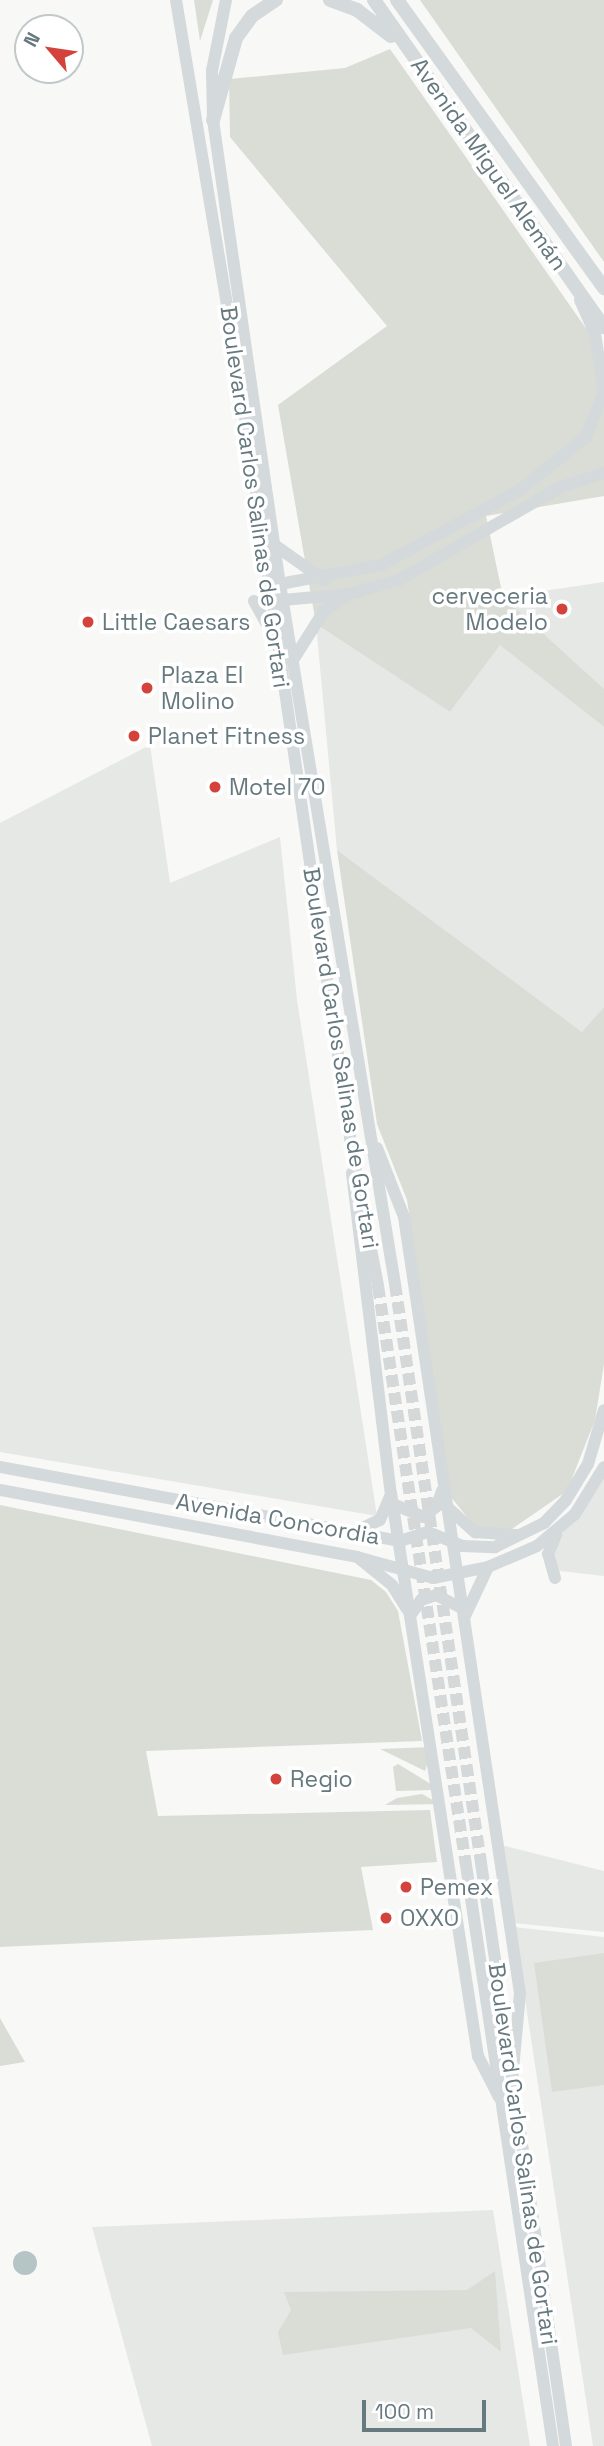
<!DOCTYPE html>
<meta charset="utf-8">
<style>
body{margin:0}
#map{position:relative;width:604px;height:2446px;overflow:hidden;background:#f8f8f6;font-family:"Space Grotesk",sans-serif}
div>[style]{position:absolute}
.built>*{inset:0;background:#e6e8e6}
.green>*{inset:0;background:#daddd6}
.water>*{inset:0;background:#b5c4c5}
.round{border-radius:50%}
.major-tunnel>*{height:12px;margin-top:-6px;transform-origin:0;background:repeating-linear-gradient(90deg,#d4d8d8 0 12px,transparent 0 18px)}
.major>*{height:12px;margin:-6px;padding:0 6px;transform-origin:6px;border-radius:6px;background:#d4d9db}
.highway>*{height:14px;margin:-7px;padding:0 7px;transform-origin:7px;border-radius:7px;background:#d4d9db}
.dots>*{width:19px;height:19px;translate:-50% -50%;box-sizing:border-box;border:4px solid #fff;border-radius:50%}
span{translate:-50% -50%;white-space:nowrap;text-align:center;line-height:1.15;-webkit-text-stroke:7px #fff;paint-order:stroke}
.street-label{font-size:23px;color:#66797e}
.poi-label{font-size:23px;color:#66797e}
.right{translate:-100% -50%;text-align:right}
.left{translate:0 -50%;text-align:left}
.north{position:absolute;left:14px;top:14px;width:70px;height:70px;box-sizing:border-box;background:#fff;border:2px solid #c2c9cb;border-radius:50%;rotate:299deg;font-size:19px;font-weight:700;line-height:28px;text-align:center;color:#66797e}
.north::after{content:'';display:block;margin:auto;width:24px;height:32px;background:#d4433b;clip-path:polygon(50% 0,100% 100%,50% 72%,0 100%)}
.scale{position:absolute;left:362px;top:2400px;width:124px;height:32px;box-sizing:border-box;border:4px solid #66797e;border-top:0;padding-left:9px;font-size:21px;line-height:24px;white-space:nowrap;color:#66797e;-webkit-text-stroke:5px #fff;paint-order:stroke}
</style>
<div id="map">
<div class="built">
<div style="clip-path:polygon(604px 582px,604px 697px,503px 597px)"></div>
<div style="clip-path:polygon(316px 624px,450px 712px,500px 644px,604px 727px,604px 1007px,583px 1033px,337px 850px)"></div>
<div style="clip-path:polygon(150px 745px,170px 883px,280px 837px,297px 1000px,377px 1516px,0 1452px,0 823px)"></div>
<div style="clip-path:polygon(604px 1478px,604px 1576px,552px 1570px,551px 1548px)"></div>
<div style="clip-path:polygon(501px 1845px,604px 1871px,604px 1932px,513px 1923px)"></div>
<div style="clip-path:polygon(514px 1927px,604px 1937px,604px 2446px,593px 2446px)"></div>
<div style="clip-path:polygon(493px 2210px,530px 2446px,152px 2446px,92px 2227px)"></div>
</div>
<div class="green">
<div style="clip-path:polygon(194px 0,213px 0,200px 41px)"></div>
<div style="clip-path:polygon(420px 0,604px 0,604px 262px)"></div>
<div style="clip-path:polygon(390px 49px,604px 354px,604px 496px,486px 516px,503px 597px,604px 689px,604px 727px,500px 645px,450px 712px,316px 624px,278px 405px,387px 326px,230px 137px,229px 79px,345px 68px)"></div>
<div style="clip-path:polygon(337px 850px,582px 1032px,604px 1007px,604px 1364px,595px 1420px,567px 1491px,509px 1531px,475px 1527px,451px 1497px,407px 1200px,377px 1124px)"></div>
<div style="clip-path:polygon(0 1505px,371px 1580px,386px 1592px,398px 1611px,422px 1741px,146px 1751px,158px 1816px,430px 1810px,437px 1862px,361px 1867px,373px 1930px,0 1947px)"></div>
<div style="clip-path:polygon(433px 1747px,425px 1771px,380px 1749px)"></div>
<div style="clip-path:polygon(398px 1764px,434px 1786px,432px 1790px,396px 1791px,393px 1767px)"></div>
<div style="clip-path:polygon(422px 1794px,440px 1804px,385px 1805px,397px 1798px)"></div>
<div style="clip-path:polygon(604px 1953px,604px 2085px,552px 2092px,534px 1963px)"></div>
<div style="clip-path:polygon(0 2018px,25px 2062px,0 2066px)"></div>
<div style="clip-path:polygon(495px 2271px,501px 2352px,471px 2328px,283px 2355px,278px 2332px,291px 2310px,284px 2292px,467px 2290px)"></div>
</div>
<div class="water">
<div class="round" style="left:13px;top:2251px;width:24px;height:24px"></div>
</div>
<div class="major-tunnel">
<div style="left:395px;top:1284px;width:585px;rotate:81.55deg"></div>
<div style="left:378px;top:1286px;width:586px;rotate:81.36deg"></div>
</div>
<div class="major">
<div style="left:176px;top:0;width:388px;rotate:80.5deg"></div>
<div style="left:240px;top:383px;width:769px;rotate:81.7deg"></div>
<div style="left:351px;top:1144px;width:145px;rotate:79.2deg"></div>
<div style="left:226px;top:0;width:72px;rotate:101.2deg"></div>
<div style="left:212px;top:71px;width:49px;rotate:88.8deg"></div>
<div style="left:213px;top:120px;width:469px;rotate:81.8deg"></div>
<div style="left:280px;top:584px;width:709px;rotate:80.67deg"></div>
<div style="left:580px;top:300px;width:37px;rotate:66deg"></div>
<div style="left:595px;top:334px;width:56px;rotate:80.7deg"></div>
<div style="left:276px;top:546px;width:59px;rotate:35.3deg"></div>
<div style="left:280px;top:584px;width:103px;rotate:-10.7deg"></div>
<div style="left:381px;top:565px;width:158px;rotate:-28.3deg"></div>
<div style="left:520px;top:490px;width:85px;rotate:-38.8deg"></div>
<div style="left:586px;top:437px;width:49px;rotate:-68.6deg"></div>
<div style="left:283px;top:600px;width:66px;rotate:-5.2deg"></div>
<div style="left:349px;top:594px;width:52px;rotate:-15.6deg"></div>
<div style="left:399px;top:580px;width:187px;rotate:-29.9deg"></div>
<div style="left:561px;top:487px;width:45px;rotate:-18deg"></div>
<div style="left:254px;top:601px;width:31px;rotate:61deg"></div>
<div style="left:293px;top:660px;width:58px;rotate:-57.7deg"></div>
<div style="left:324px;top:611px;width:25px;rotate:-34deg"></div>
<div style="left:377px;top:1148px;width:74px;rotate:68.6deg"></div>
<div style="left:404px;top:1217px;width:785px;rotate:81.5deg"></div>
<div style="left:520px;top:1993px;width:88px;rotate:95.2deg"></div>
<div style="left:352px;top:1173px;width:322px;rotate:83.1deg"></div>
<div style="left:391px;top:1493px;width:570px;rotate:81.22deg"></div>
<div style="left:478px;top:2056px;width:46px;rotate:62.9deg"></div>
<div style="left:0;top:1467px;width:407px;rotate:10.5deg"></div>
<div style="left:400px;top:1541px;width:29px;rotate:-18deg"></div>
<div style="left:428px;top:1532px;width:37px;rotate:22deg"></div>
<div style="left:462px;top:1546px;width:33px;rotate:2deg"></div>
<div style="left:495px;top:1547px;width:55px;rotate:-26.1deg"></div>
<div style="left:544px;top:1523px;width:32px;rotate:-46deg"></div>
<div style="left:566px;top:1500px;width:42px;rotate:-58.6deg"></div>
<div style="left:588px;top:1464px;width:56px;rotate:-73.5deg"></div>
<div style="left:0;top:1490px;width:363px;rotate:10.6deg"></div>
<div style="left:357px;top:1557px;width:79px;rotate:15.4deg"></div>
<div style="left:433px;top:1578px;width:56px;rotate:-11.3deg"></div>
<div style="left:488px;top:1567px;width:53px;rotate:-23.2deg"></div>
<div style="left:537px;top:1546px;width:50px;rotate:-40.1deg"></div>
<div style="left:575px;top:1514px;width:55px;rotate:-58.3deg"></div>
<div style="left:393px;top:1504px;width:33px;rotate:23deg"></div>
<div style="left:423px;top:1517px;width:18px;rotate:-38deg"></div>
<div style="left:437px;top:1506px;width:16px;rotate:-72deg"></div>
<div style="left:447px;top:1507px;width:38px;rotate:42deg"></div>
<div style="left:475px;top:1532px;width:41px;rotate:4.2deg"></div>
<div style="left:356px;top:1531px;width:26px;rotate:-25deg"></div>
<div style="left:380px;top:1520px;width:25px;rotate:-67deg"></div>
<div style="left:360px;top:1559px;width:41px;rotate:39.1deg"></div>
<div style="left:392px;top:1585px;width:28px;rotate:58deg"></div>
<div style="left:555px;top:1578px;width:25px;rotate:-106deg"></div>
<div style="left:548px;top:1554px;width:21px;rotate:-67deg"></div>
<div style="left:412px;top:1613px;width:16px;rotate:-55deg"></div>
<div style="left:421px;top:1600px;width:16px;rotate:-18deg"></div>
<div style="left:436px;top:1595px;width:27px;rotate:27deg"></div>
<div style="left:464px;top:1618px;width:56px;rotate:-64.8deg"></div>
<div style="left:481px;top:1863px;width:589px;rotate:81.7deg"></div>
<div style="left:466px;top:1865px;width:587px;rotate:81.48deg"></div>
</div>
<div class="highway">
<div style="left:330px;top:0;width:29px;rotate:20deg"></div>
<div style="left:357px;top:10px;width:43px;rotate:37.4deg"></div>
<div style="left:374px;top:0;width:400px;rotate:54.9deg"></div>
<div style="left:397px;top:0;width:355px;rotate:54.3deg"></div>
<div style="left:213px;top:120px;width:85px;rotate:-74.3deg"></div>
<div style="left:236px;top:38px;width:27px;rotate:-54deg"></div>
<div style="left:252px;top:16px;width:29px;rotate:-34deg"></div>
</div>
<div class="dots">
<div style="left:562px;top:609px;background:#d4433b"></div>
<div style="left:88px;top:622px;background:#d4433b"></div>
<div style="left:147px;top:688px;background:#d4433b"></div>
<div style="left:134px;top:736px;background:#d4433b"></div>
<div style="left:215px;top:787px;background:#d4433b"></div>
<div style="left:276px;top:1779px;background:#d4433b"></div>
<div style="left:406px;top:1887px;background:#d4433b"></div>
<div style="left:386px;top:1918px;background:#d4433b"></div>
</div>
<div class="street-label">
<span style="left:489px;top:164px;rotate:55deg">Avenida Miguel Alemán</span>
<span style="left:255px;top:497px;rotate:82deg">Boulevard Carlos Salinas de Gortari</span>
<span style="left:341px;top:1058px;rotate:81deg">Boulevard Carlos Salinas de Gortari</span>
<span style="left:278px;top:1519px;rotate:10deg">Avenida Concordia</span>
<span style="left:523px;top:2154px;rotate:82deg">Boulevard Carlos Salinas de Gortari</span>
</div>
<div class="poi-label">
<span class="right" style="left:548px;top:609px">cerveceria<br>Modelo</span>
<span class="left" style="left:102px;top:622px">Little Caesars</span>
<span class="left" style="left:161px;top:688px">Plaza El<br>Molino</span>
<span class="left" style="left:148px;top:736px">Planet Fitness</span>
<span class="left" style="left:229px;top:787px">Motel 70</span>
<span class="left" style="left:290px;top:1779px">Regio</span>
<span class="left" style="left:420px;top:1887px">Pemex</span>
<span class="left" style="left:400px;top:1918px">OXXO</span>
</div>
<div class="north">N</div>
<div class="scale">100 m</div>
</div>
